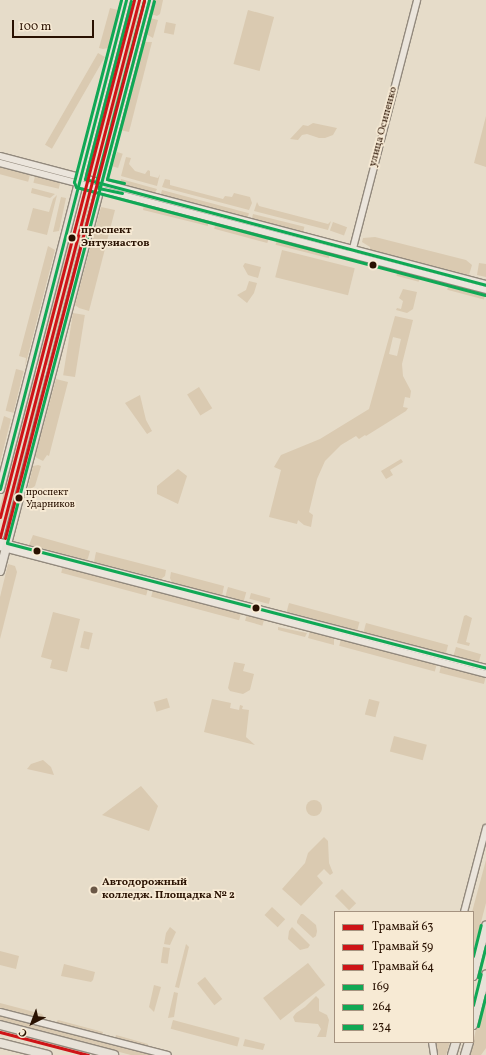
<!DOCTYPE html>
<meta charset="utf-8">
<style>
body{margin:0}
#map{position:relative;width:486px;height:1055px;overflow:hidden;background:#e6dcc9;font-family:Vollkorn,serif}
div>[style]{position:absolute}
.green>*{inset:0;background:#dacab1;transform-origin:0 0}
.round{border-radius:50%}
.roads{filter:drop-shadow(1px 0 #92897d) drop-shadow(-1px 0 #92897d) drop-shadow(0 1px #92897d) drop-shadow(0 -1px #92897d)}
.minor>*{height:6px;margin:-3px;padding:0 3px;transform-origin:3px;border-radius:3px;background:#ebe5dc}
.major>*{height:8px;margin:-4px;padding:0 4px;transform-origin:4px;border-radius:4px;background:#e7e1d7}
.bus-1>*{height:3px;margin:-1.5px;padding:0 1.5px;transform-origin:1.5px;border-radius:1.5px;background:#10a855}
.bus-2>*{height:3px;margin:-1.5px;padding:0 1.5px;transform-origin:1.5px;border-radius:1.5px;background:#10a855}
.bus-3>*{height:3px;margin:-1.5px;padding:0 1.5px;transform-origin:1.5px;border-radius:1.5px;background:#10a855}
.tram-1>*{height:3px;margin:-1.5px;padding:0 1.5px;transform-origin:1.5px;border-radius:1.5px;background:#ce1417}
.tram-2>*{height:3px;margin:-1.5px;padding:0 1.5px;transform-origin:1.5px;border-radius:1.5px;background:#ce1417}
.tram-3>*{height:3px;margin:-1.5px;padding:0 1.5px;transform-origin:1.5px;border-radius:1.5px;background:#ce1417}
.dots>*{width:11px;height:11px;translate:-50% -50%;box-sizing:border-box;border:2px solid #f7ead4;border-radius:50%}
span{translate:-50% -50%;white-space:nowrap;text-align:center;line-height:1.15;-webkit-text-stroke:3.5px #f7ead4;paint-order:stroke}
.bus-label{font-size:10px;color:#291101}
.left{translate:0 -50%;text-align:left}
.street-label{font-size:11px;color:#291101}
.stop-label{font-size:11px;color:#291101;font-weight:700}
.poi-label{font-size:11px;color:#291101;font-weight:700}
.legend{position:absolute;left:334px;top:911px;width:140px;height:132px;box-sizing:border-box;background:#f7ead4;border:1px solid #a59380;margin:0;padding:5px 7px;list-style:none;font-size:12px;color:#291101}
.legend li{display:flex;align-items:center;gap:8px;height:20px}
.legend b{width:20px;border:1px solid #a59380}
.north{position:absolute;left:12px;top:1003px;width:40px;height:40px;-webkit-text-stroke:3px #f7ead4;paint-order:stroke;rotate:222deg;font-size:11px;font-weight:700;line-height:16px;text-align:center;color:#291101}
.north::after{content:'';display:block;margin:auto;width:14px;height:18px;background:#291101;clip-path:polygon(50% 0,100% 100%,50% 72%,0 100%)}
.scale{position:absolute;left:12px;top:20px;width:82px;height:18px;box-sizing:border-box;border:2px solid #291101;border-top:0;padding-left:5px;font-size:12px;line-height:14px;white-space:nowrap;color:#291101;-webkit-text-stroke:3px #f7ead4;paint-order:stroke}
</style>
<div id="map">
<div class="green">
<div style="clip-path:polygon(155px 0,163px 0,160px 14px,157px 16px,151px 14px)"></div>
<div style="clip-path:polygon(132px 6px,133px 6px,92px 164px,89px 163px,128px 12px,130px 12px)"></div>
<div style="clip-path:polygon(110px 8px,118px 10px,108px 48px,103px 49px,99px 48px)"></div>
<div style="clip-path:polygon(139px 8px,138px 14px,139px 15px,111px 125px,108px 125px)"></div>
<div style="left:248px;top:10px;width:27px;height:56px;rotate:15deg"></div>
<div style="clip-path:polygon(150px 18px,158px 20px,153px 38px,146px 34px)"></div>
<div style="left:166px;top:22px;width:10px;height:11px;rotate:11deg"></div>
<div style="clip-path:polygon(144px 42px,152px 42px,129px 132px,120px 130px)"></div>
<div style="left:98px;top:53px;width:8px;height:106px;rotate:30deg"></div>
<div style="clip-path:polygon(486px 116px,486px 167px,474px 163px)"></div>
<div style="clip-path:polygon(313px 123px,337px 128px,333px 135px,325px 138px,319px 138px,307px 134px,302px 135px,298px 140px,290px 139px,303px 125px,308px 126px)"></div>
<div style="left:117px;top:152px;width:6px;height:15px;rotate:18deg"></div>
<div style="clip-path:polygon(126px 157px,131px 158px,129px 164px,135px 171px,145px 174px,148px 170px,150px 171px,150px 176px,158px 178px,160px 174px,157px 186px,121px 176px)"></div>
<div style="left:0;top:167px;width:31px;height:7px;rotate:15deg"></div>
<div style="left:35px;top:176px;width:26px;height:7px;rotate:13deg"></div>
<div style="clip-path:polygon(121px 179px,157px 189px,156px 191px,154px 193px,120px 184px)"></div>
<div style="clip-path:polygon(165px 179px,170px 180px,170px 185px,223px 199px,225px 196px,232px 197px,234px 193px,250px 197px,252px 203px,249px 210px,162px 187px)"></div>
<div style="clip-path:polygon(32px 188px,55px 194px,50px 198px,31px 193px)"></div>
<div style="left:162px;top:190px;width:90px;height:5px;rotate:15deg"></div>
<div style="clip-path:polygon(57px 195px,47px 235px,27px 230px,33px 208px,49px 212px,53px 199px)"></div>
<div style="clip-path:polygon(61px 197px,66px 198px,59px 231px,53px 232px)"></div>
<div style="clip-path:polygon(257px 202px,259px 206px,328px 224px,331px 221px,328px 230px,254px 211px)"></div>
<div style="clip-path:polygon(88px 203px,90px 204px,49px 365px,46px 365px)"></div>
<div style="clip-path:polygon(144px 204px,208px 221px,208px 226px,143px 210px)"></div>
<div style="clip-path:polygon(101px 207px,115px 210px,89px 311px,79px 308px,75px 305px)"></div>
<div style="left:253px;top:214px;width:53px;height:5px;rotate:14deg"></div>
<div style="left:216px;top:222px;width:55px;height:7px;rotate:15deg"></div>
<div style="left:333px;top:222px;width:15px;height:9px;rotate:20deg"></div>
<div style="clip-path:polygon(375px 237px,466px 260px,472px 265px,469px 275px,370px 250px,370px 247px,362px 242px,363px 238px)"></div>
<div style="left:277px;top:239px;width:55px;height:6px;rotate:14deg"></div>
<div style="clip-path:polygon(69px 241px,72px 242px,40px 363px,38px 363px)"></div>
<div style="clip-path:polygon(48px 246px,55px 250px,25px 367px,26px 358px,19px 356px)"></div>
<div style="left:282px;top:250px;width:75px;height:28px;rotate:14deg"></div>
<div style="clip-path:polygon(245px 263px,261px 267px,258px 278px,248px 275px,243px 266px)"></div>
<div style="clip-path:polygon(479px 263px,486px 264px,486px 277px,477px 275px)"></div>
<div style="left:398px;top:270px;width:23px;height:6px;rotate:15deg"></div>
<div style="clip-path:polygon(249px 281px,257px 283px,254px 293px,247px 303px,237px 295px,246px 290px)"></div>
<div style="left:449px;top:283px;width:38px;height:7px;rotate:15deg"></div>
<div style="clip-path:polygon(403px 289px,417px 292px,413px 309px,407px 313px,396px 310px,397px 308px,401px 309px,403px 301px,399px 298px)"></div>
<div style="left:73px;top:313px;width:12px;height:63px;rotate:9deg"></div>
<div style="clip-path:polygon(evenodd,395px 316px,413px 320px,402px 364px,403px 376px,411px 391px,410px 398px,405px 397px,403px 407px,408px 408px,406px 411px,366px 436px,365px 435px,359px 439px,356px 436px,341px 445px,325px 461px,317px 479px,309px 512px,313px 515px,311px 527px,304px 525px,298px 520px,297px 524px,269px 517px,281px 470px,274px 467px,281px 455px,320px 439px,369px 409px,395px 316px,393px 337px,401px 339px,397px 356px,389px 354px,393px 337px)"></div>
<div style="clip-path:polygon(38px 367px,39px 367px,0 517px,0 507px,35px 373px,37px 373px)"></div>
<div style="clip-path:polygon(45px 368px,44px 375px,46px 376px,7px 525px,4px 524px)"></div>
<div style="left:16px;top:369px;width:8px;height:43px;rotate:14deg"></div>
<div style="clip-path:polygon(56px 379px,68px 382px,49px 456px,47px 455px,43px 461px,35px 457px)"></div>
<div style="left:199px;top:387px;width:25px;height:14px;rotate:58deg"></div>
<div style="clip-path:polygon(140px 395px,146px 420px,152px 431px,147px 434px,125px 403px)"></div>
<div style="clip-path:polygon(4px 416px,11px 419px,0 463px,0 431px)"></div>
<div style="clip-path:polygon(401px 459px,403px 462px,390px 470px,393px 475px,386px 479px,381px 471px)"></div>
<div style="clip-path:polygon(38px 465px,41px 466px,35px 486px,27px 492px,33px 466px)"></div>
<div style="clip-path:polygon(178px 469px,187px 476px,178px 504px,157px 494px,157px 486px)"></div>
<div style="clip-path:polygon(33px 535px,90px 551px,88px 558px,87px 560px,29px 545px)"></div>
<div style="clip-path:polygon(96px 552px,166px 570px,165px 576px,161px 579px,94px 562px)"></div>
<div style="clip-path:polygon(8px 564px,15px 566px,17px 572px,0 639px,0 597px)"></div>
<div style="left:63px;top:566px;width:88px;height:7px;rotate:15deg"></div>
<div style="clip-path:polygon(171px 572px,224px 586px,222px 596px,172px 583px,170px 578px)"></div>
<div style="left:228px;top:587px;width:19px;height:9px;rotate:16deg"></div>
<div style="left:153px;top:590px;width:91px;height:7px;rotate:15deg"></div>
<div style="left:251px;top:593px;width:20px;height:6px;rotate:15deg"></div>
<div style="left:289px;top:603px;width:73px;height:9px;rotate:15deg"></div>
<div style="clip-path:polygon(53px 612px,80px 619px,67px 672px,50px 668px,52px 660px,41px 657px)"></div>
<div style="left:247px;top:614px;width:18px;height:7px;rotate:16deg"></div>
<div style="clip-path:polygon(466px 615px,472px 618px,466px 642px,470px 643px,469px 646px,457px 643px,464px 616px)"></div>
<div style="left:366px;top:623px;width:85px;height:10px;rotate:15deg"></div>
<div style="clip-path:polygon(278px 627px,307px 633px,305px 637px,278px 630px)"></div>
<div style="left:84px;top:631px;width:9px;height:17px;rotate:13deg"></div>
<div style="clip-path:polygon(310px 631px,334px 638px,334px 645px,308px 638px)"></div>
<div style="left:341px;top:639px;width:99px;height:7px;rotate:15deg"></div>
<div style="left:456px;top:647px;width:26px;height:10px;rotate:16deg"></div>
<div style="clip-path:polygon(234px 662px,245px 664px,243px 671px,254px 674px,250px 690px,243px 694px,230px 691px,228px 688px)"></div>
<div style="left:441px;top:666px;width:46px;height:7px;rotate:14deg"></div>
<div style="left:167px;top:698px;width:10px;height:14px;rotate:73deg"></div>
<div style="clip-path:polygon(212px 699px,231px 703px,230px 708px,239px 710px,240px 705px,243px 706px,242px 709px,249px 710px,246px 737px,255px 745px,204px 732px)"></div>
<div style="left:369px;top:699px;width:11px;height:16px;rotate:15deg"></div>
<div style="left:394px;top:736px;width:34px;height:16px;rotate:15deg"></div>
<div style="clip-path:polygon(43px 760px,51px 767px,54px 775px,27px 769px,31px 764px)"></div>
<div style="clip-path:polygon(141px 786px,158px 806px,149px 831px,102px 815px)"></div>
<div class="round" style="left:306px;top:800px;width:16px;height:16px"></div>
<div style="clip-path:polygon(324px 837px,328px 841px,329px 863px,333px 873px,330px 875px,324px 869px,317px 876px,323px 883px,301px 906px,282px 889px,305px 863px,308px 853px)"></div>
<div style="clip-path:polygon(486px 860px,486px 903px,473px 953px,472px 912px)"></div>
<div style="left:342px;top:889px;width:20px;height:10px;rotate:45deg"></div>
<div style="left:272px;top:907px;width:18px;height:11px;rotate:43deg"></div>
<div style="clip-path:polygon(301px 914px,303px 914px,316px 925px,317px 931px,316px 936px,313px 938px,297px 923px,297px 921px)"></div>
<div style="clip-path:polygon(170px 927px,176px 932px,170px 945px,164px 944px,166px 933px)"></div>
<div style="clip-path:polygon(292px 927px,310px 945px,308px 948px,300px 950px,288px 939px,289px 931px)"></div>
<div style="clip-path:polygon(186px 944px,189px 947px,179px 988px,175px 987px)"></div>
<div style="left:163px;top:947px;width:7px;height:16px;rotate:8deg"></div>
<div style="clip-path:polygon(0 951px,19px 956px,16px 969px,0 965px)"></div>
<div style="left:308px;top:963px;width:28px;height:57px;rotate:52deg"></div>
<div style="clip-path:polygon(64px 964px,95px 972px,93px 980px,91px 982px,61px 976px)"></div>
<div style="left:205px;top:977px;width:28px;height:10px;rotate:52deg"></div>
<div style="clip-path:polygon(154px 985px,161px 987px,154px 1012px,149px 1007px)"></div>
<div style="clip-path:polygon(486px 986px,486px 1048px,481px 1055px,468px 1055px,471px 1042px,473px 1042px)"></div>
<div style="clip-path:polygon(174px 992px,178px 993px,174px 1017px,168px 1018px)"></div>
<div style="clip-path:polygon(316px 996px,319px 999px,319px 1011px,327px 1015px,329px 1020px,326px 1037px,317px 1037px,321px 1029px,318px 1024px,295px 1022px,293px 1017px,296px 1013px,305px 1007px)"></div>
<div style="clip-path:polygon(0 1003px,42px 1014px,47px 1021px,0 1009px)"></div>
<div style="clip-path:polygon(0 1015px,153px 1055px,131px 1055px,0 1021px)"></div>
<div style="clip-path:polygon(58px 1020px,103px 1032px,102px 1036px,55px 1023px)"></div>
<div style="left:173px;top:1020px;width:69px;height:9px;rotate:15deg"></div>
<div style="clip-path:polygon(116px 1035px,148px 1044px,147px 1047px,115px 1039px)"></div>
<div style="clip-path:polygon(245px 1039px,265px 1044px,263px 1050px,243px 1046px)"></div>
<div style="clip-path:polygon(434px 1042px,450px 1042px,446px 1055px,436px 1055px)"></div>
</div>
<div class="roads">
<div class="minor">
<div style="left:0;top:156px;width:503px;rotate:14.76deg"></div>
<div style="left:0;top:163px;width:502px;rotate:14.64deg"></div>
<div style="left:352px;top:252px;width:260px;rotate:-75.5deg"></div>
<div style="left:0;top:542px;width:502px;rotate:14.53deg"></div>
<div style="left:0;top:547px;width:502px;rotate:14.64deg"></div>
<div style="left:464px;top:912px;width:87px;rotate:-75.3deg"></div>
<div style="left:0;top:1012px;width:173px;rotate:14.4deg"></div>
<div style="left:432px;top:1042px;width:13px;rotate:81deg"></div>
</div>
<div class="major">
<div style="left:0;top:489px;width:505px;rotate:-75.55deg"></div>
<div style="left:0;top:571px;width:590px;rotate:-75.38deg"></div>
<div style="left:473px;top:976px;width:52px;rotate:-75.4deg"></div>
<div style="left:0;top:1025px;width:118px;rotate:14.7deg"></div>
<div style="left:473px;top:1025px;width:52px;rotate:-75.4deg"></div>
<div style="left:0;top:1043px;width:49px;rotate:14deg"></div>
<div style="left:452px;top:1055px;width:14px;rotate:-73deg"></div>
<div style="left:465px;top:1055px;width:14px;rotate:-73deg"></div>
</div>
</div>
<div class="bus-1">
<div style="left:149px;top:0;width:561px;rotate:104.66deg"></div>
<div style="left:7px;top:543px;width:495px;rotate:14.6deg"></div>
<div style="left:0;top:489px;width:505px;rotate:-75.55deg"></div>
</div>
<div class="bus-2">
<div style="left:121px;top:0;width:188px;rotate:104.5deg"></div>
<div style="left:74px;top:182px;width:5px;rotate:68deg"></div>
<div style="left:76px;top:187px;width:423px;rotate:14.8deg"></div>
<div style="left:124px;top:183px;width:17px;rotate:-167deg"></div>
<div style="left:107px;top:179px;width:184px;rotate:-75.2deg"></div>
<div style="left:478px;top:977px;width:32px;rotate:-76deg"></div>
<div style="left:478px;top:1026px;width:32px;rotate:-76deg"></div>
</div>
<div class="bus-3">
<div style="left:131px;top:1px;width:184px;rotate:104.5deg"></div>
<div style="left:85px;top:179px;width:415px;rotate:14.8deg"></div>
<div style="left:122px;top:193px;width:24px;rotate:-168deg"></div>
<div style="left:99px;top:188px;width:7px;rotate:-117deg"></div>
<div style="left:96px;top:182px;width:188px;rotate:-75.2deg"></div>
<div style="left:473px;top:956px;width:32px;rotate:-76deg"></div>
<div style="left:473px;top:1005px;width:32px;rotate:-76deg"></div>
</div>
<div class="tram-1">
<div style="left:0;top:537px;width:555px;rotate:-75.49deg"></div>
<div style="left:0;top:1032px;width:91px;rotate:14.6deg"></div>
</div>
<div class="tram-2">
<div style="left:5px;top:538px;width:555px;rotate:-75.49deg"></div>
</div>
<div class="tram-3">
<div style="left:0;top:517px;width:534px;rotate:-75.47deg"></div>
</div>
<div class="dots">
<div style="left:72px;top:238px;background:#291101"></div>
<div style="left:373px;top:265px;background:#291101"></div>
<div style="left:19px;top:498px;background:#291101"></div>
<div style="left:37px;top:551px;background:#291101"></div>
<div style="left:256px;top:608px;background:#291101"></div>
<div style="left:94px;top:890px;background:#6b5847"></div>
</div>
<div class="bus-label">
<span class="left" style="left:26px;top:498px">проспект<br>Ударников</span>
</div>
<div class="street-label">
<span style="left:384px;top:127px;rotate:-75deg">улица Осипенко</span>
</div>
<div class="stop-label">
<span class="left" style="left:81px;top:238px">проспект<br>Энтузиастов</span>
</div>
<div class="poi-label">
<span class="left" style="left:102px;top:890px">Автодорожный<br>колледж. Площадка № 2</span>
</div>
<ul class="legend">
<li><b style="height:5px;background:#ce1417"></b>Трамвай 63</li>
<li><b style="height:5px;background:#ce1417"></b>Трамвай 59</li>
<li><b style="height:5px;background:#ce1417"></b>Трамвай 64</li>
<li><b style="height:5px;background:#10a855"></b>169</li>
<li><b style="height:5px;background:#10a855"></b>264</li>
<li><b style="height:5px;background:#10a855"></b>234</li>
</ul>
<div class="north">С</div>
<div class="scale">100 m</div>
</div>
